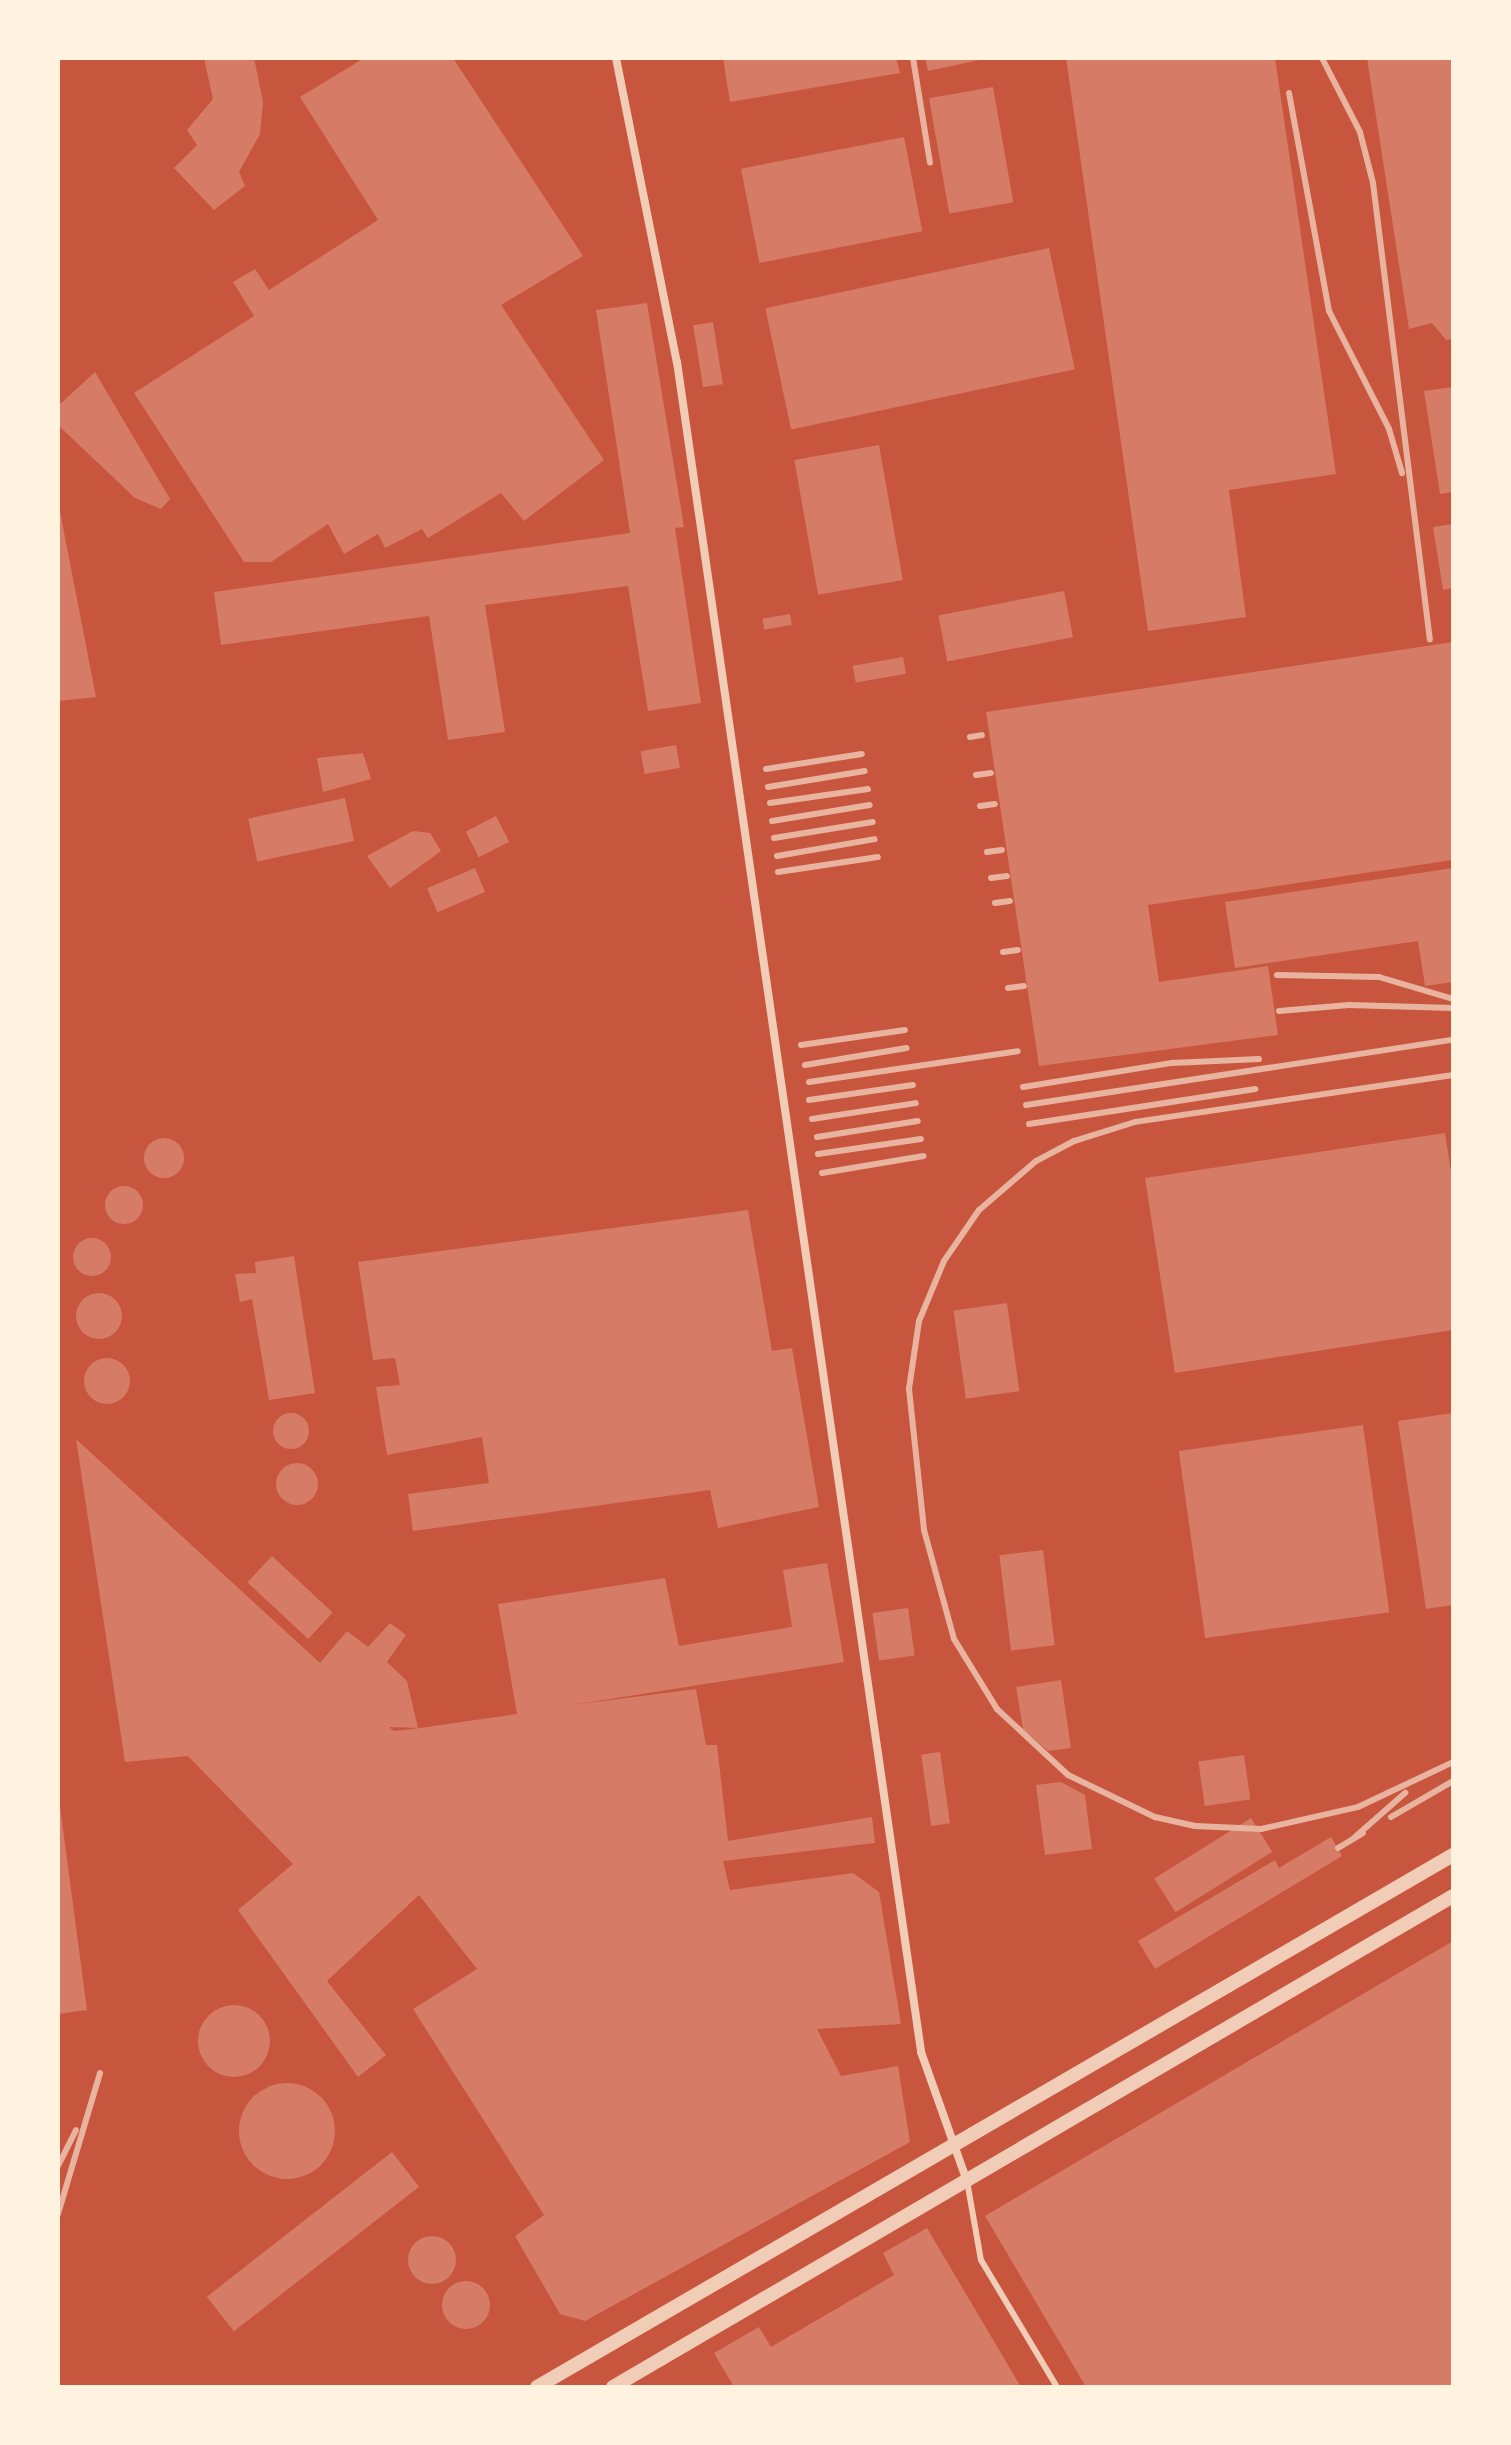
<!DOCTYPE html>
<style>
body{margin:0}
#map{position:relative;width:1511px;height:2445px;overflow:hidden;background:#c8553d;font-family:Bitter,serif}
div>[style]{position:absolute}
.building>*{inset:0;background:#d67c66;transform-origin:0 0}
.round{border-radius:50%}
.service>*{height:6px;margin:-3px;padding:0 3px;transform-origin:3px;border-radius:3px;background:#f1ccb7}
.minor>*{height:8px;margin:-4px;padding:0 4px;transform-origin:4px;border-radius:4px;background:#f1ccb7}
.tertiary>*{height:14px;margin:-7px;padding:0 7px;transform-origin:7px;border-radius:7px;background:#f1ccb7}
.rail>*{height:6px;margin:-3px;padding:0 3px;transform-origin:3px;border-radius:3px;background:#e9b49f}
span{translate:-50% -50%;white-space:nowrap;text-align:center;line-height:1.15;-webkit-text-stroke:6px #fff3e0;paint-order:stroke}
.frame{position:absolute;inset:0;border:60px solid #fff3e0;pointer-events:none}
</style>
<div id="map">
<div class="building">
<div style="clip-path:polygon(204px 58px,254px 58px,263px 102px,260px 134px,239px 172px,245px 186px,214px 210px,174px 168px,197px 145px,187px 130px,213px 99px)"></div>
<div style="clip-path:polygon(364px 58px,453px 58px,583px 256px,501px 305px,604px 460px,524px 521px,501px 493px,428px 538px,422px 529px,385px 548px,378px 534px,344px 554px,328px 524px,271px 562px,244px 562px,134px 393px,254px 316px,233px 282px,255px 269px,269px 290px,378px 220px,300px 97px)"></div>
<div style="clip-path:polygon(723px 58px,896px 58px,900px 73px,730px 102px)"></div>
<div style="clip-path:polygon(925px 58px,984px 58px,984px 59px,928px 71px)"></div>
<div style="clip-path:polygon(1066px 58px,1275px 58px,1336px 474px,1229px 490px,1246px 617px,1148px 631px)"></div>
<div style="clip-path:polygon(1367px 58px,1453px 58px,1453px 339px,1446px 340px,1432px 323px,1409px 329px)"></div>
<div style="left:993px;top:87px;width:117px;height:65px;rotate:80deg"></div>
<div style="left:904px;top:137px;width:96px;height:166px;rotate:79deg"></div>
<div style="left:1049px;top:248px;width:124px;height:290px;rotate:78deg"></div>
<div style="clip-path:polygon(647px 303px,684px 527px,675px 528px,701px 703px,648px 711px,628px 586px,485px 605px,505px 732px,448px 740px,429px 616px,221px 645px,214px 592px,630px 533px,596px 310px)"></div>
<div style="left:713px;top:322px;width:63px;height:20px;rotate:81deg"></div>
<div style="clip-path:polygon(95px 372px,170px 499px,161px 509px,135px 498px,58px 425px,58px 406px)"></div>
<div style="clip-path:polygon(1453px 387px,1453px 492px,1440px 494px,1424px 391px)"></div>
<div style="left:879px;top:445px;width:137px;height:86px;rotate:80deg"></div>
<div style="clip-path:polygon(58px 501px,96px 697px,58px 701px)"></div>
<div style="clip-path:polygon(1453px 524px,1453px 588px,1443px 590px,1433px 527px)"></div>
<div style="left:1064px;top:591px;width:47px;height:128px;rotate:79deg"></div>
<div style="left:790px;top:614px;width:11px;height:28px;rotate:80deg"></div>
<div style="clip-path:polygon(1453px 642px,1453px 860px,1148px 905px,1159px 982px,1268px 966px,1278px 1035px,1039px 1066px,986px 712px)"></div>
<div style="left:903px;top:657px;width:17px;height:51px;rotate:80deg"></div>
<div style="left:676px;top:745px;width:23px;height:36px;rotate:80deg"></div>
<div style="clip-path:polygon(363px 753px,371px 779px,323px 792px,317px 758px)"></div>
<div style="left:345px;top:798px;width:44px;height:99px;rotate:78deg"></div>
<div style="left:496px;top:816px;width:29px;height:34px;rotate:63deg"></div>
<div style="clip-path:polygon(413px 831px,430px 833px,441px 851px,390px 888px,367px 856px)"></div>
<div style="left:475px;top:868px;width:26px;height:52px;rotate:67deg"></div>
<div style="clip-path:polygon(1453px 868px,1453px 982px,1425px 986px,1418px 941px,1235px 968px,1225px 902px)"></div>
<div style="clip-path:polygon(1445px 1133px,1453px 1185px,1453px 1330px,1175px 1373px,1145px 1178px)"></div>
<div class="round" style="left:144px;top:1138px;width:40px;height:40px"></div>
<div class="round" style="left:105px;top:1186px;width:38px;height:38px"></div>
<div style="clip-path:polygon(748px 1210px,772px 1351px,792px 1348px,819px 1507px,718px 1528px,710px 1490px,413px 1531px,408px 1494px,489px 1483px,482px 1437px,387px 1455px,376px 1387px,400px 1385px,395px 1358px,373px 1360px,358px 1262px)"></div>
<div class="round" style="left:73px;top:1238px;width:38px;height:38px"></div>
<div style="clip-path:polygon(294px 1256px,315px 1393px,269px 1400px,252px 1299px,240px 1302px,235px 1274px,256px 1273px,255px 1262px)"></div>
<div class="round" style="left:76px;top:1293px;width:46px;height:46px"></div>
<div style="left:1007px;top:1303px;width:89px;height:54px;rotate:82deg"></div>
<div class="round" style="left:84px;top:1358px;width:46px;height:46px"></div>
<div class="round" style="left:273px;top:1413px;width:36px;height:36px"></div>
<div style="clip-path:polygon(1453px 1413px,1453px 1605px,1426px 1609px,1398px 1421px)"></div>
<div style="left:1363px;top:1425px;width:189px;height:186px;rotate:82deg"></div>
<div style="clip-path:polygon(76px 1439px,320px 1663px,347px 1631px,368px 1647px,390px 1623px,406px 1635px,387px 1662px,407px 1681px,418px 1728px,389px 1727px,394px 1731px,420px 1728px,517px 1714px,498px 1604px,665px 1578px,679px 1646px,792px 1627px,783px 1570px,827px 1563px,844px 1662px,572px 1705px,696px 1689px,706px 1745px,717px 1745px,728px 1841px,872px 1817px,875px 1843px,723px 1861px,730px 1890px,853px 1873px,879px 1892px,901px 2024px,817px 2029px,841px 2076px,898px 2066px,910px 2142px,585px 2321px,560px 2314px,515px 2236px,544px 2215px,413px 2009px,477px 1969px,419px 1895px,327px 1981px,386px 2055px,358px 2077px,238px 1910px,293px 1864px,188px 1756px,125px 1762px)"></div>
<div class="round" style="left:276px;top:1463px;width:42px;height:42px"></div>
<div style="left:1043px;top:1550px;width:96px;height:44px;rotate:83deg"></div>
<div style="left:272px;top:1556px;width:83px;height:36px;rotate:43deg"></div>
<div style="left:908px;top:1608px;width:48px;height:36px;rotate:82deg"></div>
<div style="clip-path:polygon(1061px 1680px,1071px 1748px,1048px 1751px,1023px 1729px,1016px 1687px)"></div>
<div style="left:940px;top:1752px;width:72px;height:19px;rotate:82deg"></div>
<div style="left:1244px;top:1755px;width:45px;height:46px;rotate:82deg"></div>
<div style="clip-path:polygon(1061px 1782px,1085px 1795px,1092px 1849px,1045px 1855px,1036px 1785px)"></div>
<div style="clip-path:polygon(60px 1806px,87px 2010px,58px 2014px,58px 1807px)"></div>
<div style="left:1251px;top:1818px;width:40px;height:114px;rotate:58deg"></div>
<div style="clip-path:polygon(1331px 1837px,1342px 1856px,1155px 1969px,1138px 1941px,1275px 1860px,1279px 1868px)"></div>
<div style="clip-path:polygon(1453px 1941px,1453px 2387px,1086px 2387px,985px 2216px)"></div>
<div class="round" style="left:198px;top:2005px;width:72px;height:72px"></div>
<div class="round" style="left:239px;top:2083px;width:96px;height:96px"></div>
<div style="left:392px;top:2152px;width:44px;height:235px;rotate:52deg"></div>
<div style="clip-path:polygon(927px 2228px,1021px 2387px,734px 2387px,714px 2353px,759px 2327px,771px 2347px,894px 2275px,883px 2253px)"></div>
<div class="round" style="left:408px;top:2236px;width:48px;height:48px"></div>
<div class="round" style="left:442px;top:2281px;width:48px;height:48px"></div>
</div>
<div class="service">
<div style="left:967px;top:2181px;width:80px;rotate:80deg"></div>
<div style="left:981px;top:2260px;width:148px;rotate:59.1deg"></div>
</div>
<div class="minor">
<div style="left:616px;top:58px;width:310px;rotate:78.7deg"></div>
<div style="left:677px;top:362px;width:1708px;rotate:81.78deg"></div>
<div style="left:921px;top:2052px;width:137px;rotate:70.4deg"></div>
</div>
<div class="tertiary">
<div style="left:537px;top:2387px;width:1059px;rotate:-30.15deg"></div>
<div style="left:613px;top:2387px;width:973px;rotate:-30.31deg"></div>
</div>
<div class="rail">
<div style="left:913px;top:58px;width:106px;rotate:80.8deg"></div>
<div style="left:1322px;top:58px;width:83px;rotate:62.8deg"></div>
<div style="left:1360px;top:132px;width:53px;rotate:75.7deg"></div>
<div style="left:1373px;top:183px;width:460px;rotate:82.9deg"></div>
<div style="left:1289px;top:93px;width:222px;rotate:79.6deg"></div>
<div style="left:1329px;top:311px;width:132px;rotate:63deg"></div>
<div style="left:1389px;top:429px;width:46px;rotate:73.5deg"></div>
<div style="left:970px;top:737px;width:12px;rotate:-9deg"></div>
<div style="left:766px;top:769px;width:97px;rotate:-8.9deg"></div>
<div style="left:976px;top:775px;width:15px;rotate:-8deg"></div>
<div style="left:768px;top:787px;width:98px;rotate:-9.4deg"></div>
<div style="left:770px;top:803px;width:99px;rotate:-8.1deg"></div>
<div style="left:980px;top:806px;width:15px;rotate:-8deg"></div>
<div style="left:772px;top:821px;width:99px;rotate:-9.3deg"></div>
<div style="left:774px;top:838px;width:100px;rotate:-9.2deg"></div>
<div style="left:987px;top:852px;width:15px;rotate:-8deg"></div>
<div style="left:777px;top:856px;width:99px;rotate:-9.8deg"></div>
<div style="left:778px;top:872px;width:101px;rotate:-8.5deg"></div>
<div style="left:991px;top:878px;width:16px;rotate:-7deg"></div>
<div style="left:995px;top:903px;width:15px;rotate:-8deg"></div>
<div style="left:1003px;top:952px;width:15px;rotate:-8deg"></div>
<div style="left:1277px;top:975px;width:102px;rotate:1.1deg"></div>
<div style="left:1379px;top:977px;width:77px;rotate:16.6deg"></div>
<div style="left:1008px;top:988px;width:16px;rotate:-7deg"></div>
<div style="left:1279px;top:1011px;width:70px;rotate:-4.9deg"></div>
<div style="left:1349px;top:1005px;width:104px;rotate:1.7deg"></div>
<div style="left:801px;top:1045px;width:105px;rotate:-8.2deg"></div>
<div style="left:805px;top:1065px;width:103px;rotate:-9.5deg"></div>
<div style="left:1453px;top:1075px;width:321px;rotate:171.6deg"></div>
<div style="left:1135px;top:1122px;width:64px;rotate:162.7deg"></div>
<div style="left:1074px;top:1141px;width:43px;rotate:152.2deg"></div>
<div style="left:1036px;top:1161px;width:75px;rotate:139.3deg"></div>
<div style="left:979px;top:1210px;width:62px;rotate:124.5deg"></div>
<div style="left:944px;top:1261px;width:65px;rotate:112.6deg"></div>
<div style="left:919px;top:1321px;width:69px;rotate:98.4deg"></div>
<div style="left:909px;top:1389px;width:142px;rotate:83.9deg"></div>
<div style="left:924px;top:1530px;width:113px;rotate:74.6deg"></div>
<div style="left:954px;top:1639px;width:82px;rotate:58.4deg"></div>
<div style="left:997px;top:1709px;width:97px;rotate:42.9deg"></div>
<div style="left:1068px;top:1775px;width:97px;rotate:25.8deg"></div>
<div style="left:1155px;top:1817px;width:41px;rotate:12.7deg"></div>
<div style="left:1195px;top:1826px;width:66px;rotate:2.6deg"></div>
<div style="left:1261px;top:1829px;width:99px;rotate:-12.8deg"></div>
<div style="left:1358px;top:1807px;width:105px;rotate:-25.3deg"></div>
<div style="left:809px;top:1082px;width:211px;rotate:-8.4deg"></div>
<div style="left:1023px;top:1087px;width:151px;rotate:-9.2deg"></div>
<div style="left:1172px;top:1063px;width:87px;rotate:-2.6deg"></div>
<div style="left:809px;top:1100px;width:105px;rotate:-8.2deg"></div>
<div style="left:1026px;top:1105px;width:432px;rotate:-8.7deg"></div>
<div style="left:812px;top:1119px;width:105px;rotate:-8.7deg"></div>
<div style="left:1029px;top:1124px;width:229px;rotate:-8.8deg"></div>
<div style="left:817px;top:1137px;width:102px;rotate:-9deg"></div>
<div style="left:818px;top:1154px;width:104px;rotate:-8.3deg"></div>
<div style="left:822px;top:1173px;width:103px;rotate:-9.5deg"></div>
<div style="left:1391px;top:1817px;width:72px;rotate:-30.1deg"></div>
<div style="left:1355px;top:1837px;width:67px;rotate:-41.3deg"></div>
<div style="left:1338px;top:1848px;width:29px;rotate:-31deg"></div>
<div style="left:58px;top:2166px;width:40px;rotate:-63.4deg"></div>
<div style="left:58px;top:2214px;width:147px;rotate:-73.4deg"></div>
</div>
<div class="frame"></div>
</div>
